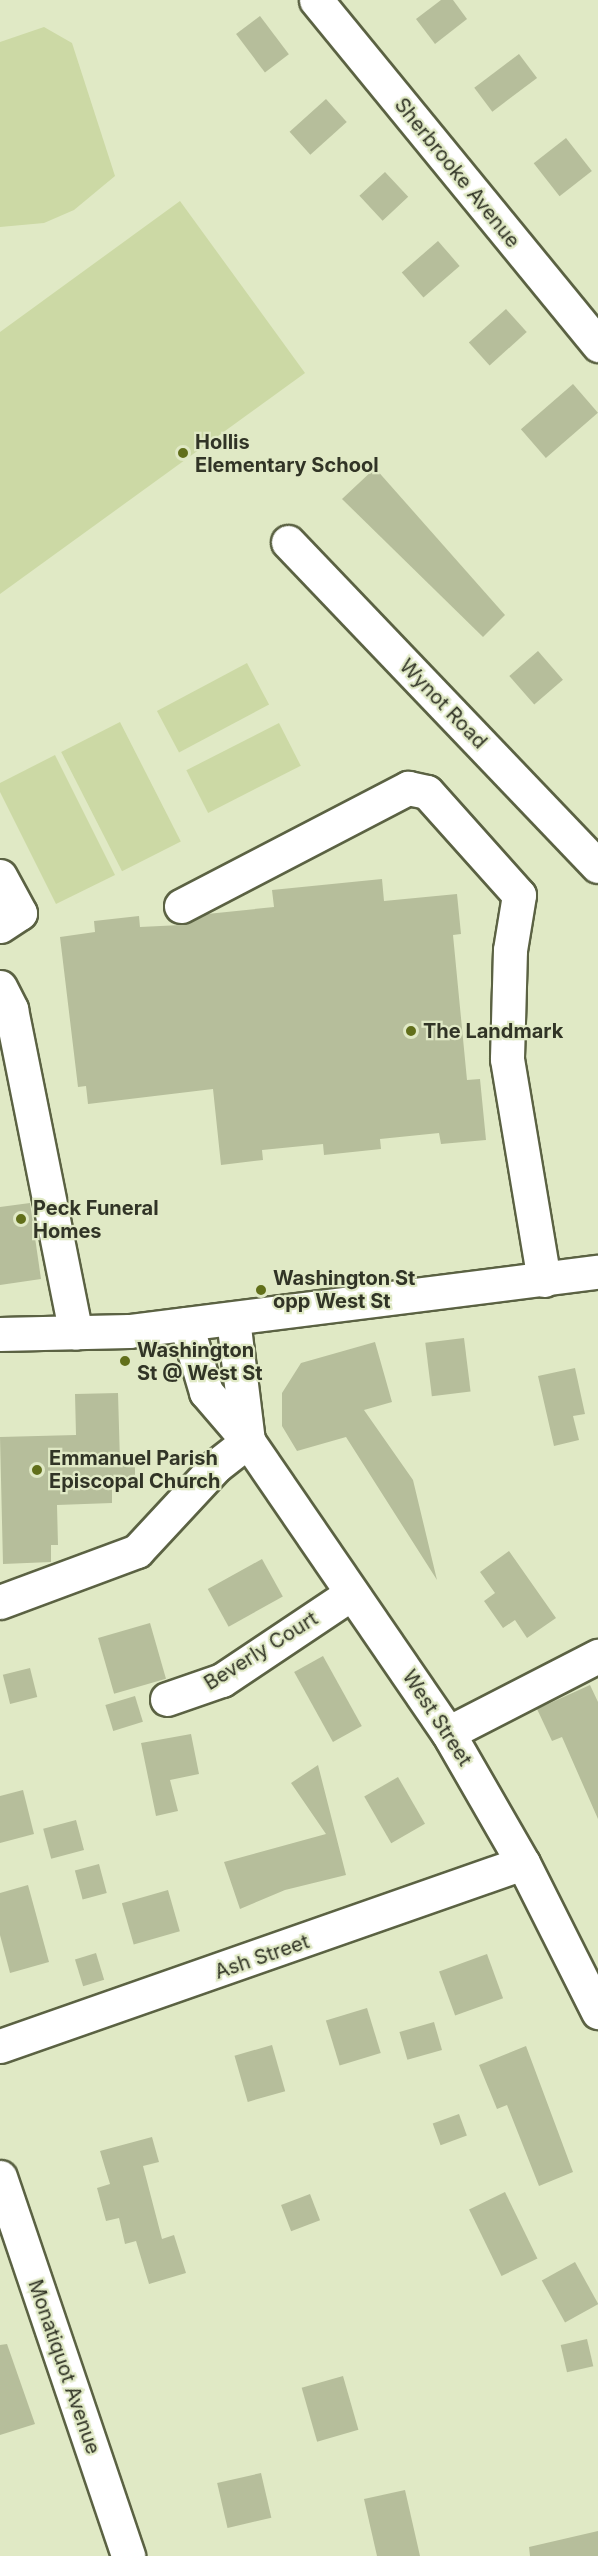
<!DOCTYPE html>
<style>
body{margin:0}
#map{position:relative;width:598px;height:2556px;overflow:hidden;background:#e0e9c5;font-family:Inter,sans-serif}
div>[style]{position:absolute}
.green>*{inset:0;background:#ccd9a5;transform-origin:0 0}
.building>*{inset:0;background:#b6be9b;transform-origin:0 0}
.roads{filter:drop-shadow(2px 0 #5b6243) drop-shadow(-2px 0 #5b6243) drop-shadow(0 2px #5b6243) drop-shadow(0 -2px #5b6243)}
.minor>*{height:33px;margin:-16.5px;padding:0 16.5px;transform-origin:16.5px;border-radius:16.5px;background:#fff}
.major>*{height:33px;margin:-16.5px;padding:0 16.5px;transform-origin:16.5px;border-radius:16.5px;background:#fff}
.dots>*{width:16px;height:16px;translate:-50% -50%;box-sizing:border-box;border:3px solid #e0e9c5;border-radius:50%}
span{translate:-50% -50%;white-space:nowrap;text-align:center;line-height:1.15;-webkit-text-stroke:4.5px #e0e9c5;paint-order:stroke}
.street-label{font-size:20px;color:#313426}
.poi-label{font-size:20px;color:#313426;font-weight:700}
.left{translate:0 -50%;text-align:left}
</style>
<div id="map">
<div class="green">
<div style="clip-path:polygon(44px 27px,72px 43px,115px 176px,74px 210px,44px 223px,0 227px,0 42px)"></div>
<div style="clip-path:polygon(180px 201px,305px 373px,0 594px,0 332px)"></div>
<div style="left:247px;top:663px;width:47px;height:102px;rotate:62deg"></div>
<div style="left:120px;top:722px;width:134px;height:66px;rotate:63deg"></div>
<div style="left:279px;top:723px;width:48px;height:104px;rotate:63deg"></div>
<div style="clip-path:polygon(55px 755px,115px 875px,56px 904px,0 792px,0 783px)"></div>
</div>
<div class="building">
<div style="clip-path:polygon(441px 0,453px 0,467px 19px,435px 44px,416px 19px)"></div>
<div style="left:260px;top:16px;width:48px;height:30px;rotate:53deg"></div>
<div style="left:519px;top:54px;width:30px;height:56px;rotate:53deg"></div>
<div style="left:326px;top:99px;width:31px;height:49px;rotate:48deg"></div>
<div style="left:566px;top:138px;width:42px;height:41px;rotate:52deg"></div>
<div style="left:385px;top:172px;width:34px;height:35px;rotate:47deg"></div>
<div style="left:438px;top:241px;width:33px;height:48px;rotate:49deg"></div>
<div style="left:506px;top:309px;width:31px;height:50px;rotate:48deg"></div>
<div style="left:573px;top:384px;width:38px;height:69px;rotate:49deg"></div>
<div style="clip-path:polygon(375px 468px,505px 615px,483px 637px,342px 499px)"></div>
<div style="left:538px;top:651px;width:38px;height:38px;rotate:49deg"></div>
<div style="clip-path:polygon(382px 879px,384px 901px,457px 894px,461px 934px,453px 935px,467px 1080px,480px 1079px,486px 1140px,441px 1144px,439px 1133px,380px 1139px,381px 1149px,324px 1155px,323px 1144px,262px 1150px,263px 1160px,221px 1165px,213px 1089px,88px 1104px,86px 1086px,78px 1087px,60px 937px,95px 932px,94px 921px,139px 916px,140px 927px,181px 925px,207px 914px,274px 907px,272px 890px)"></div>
<div style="clip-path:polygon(30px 1203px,41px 1279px,0 1285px,0 1207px)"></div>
<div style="left:464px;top:1338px;width:54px;height:39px;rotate:83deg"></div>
<div style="clip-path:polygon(375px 1342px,392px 1402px,364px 1410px,413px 1480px,437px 1580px,346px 1437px,297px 1451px,282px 1426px,282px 1393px,301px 1363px)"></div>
<div style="clip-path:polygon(575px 1368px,585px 1414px,573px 1416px,579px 1440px,554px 1446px,538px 1376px)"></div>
<div style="clip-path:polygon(118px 1393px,120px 1462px,135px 1462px,135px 1485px,112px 1486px,112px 1503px,57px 1505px,58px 1545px,51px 1545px,51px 1562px,3px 1564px,0 1437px,76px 1435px,75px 1394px)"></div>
<div style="clip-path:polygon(509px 1551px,556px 1618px,527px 1638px,515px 1620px,503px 1628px,484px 1601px,495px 1593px,480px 1572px)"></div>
<div style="left:262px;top:1559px;width:43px;height:62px;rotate:61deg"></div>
<div style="left:150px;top:1623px;width:58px;height:54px;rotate:74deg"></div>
<div style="left:323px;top:1656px;width:80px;height:33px;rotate:61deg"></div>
<div style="left:30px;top:1668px;width:30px;height:28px;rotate:76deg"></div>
<div style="clip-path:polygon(590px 1685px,598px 1702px,598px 1819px,562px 1737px,552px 1741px,537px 1709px)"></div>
<div style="left:135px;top:1696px;width:27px;height:31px;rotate:73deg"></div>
<div style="clip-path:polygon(191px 1734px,199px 1774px,170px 1780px,178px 1811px,156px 1816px,141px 1743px)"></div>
<div style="clip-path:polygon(318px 1765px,346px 1875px,285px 1890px,240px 1909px,224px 1862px,326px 1834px,291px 1783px)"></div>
<div style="left:398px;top:1777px;width:54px;height:39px;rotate:60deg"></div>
<div style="clip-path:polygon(23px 1790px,34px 1834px,0 1843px,0 1796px)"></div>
<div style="left:76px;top:1820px;width:31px;height:34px;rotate:75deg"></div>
<div style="left:99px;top:1864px;width:30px;height:25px;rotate:75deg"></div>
<div style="clip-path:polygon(28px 1885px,49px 1962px,10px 1973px,0 1935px,0 1893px)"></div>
<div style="left:168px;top:1890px;width:43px;height:48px;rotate:74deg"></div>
<div style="left:96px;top:1953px;width:28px;height:22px;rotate:73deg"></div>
<div style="left:487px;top:1954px;width:47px;height:51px;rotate:70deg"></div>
<div style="left:367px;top:2008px;width:47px;height:43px;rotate:73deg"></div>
<div style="left:434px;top:2022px;width:29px;height:36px;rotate:74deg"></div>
<div style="left:272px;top:2045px;width:48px;height:39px;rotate:74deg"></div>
<div style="clip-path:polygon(526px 2046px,573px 2172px,539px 2186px,507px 2105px,497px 2109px,479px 2065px)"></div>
<div style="left:459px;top:2114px;width:23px;height:28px;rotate:70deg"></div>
<div style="clip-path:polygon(152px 2137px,159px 2162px,143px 2166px,162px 2239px,174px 2235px,186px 2273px,149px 2284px,136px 2241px,125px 2244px,119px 2218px,106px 2221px,97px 2188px,110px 2184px,100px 2151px)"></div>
<div style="left:505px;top:2192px;width:74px;height:40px;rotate:64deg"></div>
<div style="left:310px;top:2194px;width:28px;height:31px;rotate:69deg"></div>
<div style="left:575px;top:2262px;width:48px;height:38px;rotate:61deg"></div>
<div style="left:587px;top:2339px;width:28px;height:27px;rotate:77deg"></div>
<div style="clip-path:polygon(7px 2344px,35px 2424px,0 2435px,0 2345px)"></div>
<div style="left:343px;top:2376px;width:56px;height:43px;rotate:74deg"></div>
<div style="left:261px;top:2473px;width:46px;height:45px;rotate:77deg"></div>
<div style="clip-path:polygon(405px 2490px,420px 2556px,377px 2556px,364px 2499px)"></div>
<div style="clip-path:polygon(598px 2531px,598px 2556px,530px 2556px,529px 2547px)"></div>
</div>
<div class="roads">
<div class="minor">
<div style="left:316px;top:0;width:446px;rotate:50.7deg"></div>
<div style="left:288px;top:542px;width:448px;rotate:46.3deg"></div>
<div style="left:0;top:876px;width:42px;rotate:61.6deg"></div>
<div style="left:20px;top:913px;width:24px;rotate:147deg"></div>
<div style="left:181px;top:906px;width:256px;rotate:-27.5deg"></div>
<div style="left:408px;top:788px;width:19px;rotate:12deg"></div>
<div style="left:427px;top:792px;width:138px;rotate:48.2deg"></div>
<div style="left:519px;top:895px;width:56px;rotate:99.3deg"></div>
<div style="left:510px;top:950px;width:109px;rotate:91.6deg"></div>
<div style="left:507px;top:1059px;width:224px;rotate:80.5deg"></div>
<div style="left:0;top:987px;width:25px;rotate:63deg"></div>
<div style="left:11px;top:1009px;width:330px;rotate:78.7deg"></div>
<div style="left:233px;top:1319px;width:123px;rotate:83deg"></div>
<div style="left:186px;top:1324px;width:71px;rotate:73.6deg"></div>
<div style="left:206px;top:1392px;width:65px;rotate:49.4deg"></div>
<div style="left:248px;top:1441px;width:360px;rotate:55.6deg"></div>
<div style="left:451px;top:1738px;width:144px;rotate:60.1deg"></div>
<div style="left:523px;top:1863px;width:167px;rotate:63.3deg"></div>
<div style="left:0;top:1602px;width:146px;rotate:-20.4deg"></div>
<div style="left:137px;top:1551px;width:116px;rotate:-47.1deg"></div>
<div style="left:216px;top:1466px;width:41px;rotate:-38deg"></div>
<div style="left:167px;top:1699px;width:58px;rotate:-19.1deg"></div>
<div style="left:222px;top:1680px;width:156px;rotate:-33.8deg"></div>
<div style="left:448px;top:1733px;width:169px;rotate:-27.2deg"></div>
<div style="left:0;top:2046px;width:554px;rotate:-19.29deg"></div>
<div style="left:0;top:2177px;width:400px;rotate:71.3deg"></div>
</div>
<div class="major">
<div style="left:0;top:1334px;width:129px;rotate:-1.3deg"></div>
<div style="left:129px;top:1331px;width:473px;rotate:-7.2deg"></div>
</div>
</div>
<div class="dots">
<div style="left:183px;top:453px;background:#616f1a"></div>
<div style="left:411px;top:1031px;background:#616f1a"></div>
<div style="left:21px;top:1219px;background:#616f1a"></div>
<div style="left:261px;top:1290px;background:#616f1a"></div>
<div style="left:125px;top:1361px;background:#616f1a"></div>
<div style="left:37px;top:1470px;background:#616f1a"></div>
</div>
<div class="street-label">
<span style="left:457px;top:173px;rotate:51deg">Sherbrooke Avenue</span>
<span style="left:443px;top:704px;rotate:46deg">Wynot Road</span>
<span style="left:261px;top:1651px;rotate:-32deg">Beverly Court</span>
<span style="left:437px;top:1718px;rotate:57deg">West Street</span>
<span style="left:262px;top:1957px;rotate:-19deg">Ash Street</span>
<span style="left:64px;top:2367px;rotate:71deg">Monatiquot Avenue</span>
</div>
<div class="poi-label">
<span class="left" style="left:195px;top:454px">Hollis<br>Elementary School</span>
<span class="left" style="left:423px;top:1031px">The Landmark</span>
<span class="left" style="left:33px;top:1220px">Peck Funeral<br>Homes</span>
<span class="left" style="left:273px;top:1290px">Washington St<br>opp West St</span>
<span class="left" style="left:137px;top:1362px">Washington<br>St @ West St</span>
<span class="left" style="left:49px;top:1470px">Emmanuel Parish<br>Episcopal Church</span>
</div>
</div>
